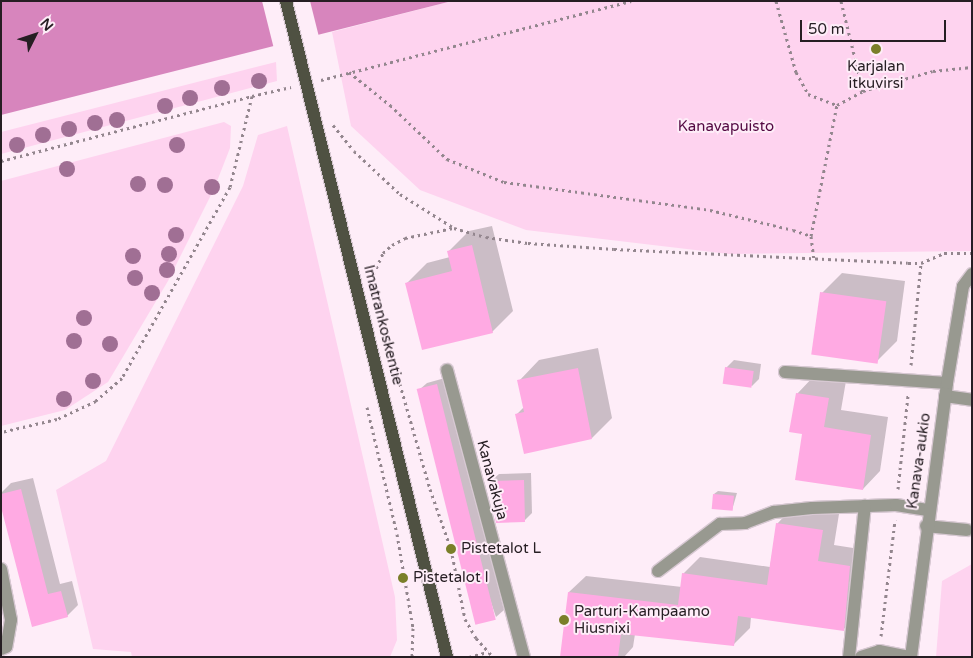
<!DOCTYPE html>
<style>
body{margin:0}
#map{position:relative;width:973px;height:658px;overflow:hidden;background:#feedf8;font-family:"Varela Round",sans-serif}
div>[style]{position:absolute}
.green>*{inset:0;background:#fed3ef}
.water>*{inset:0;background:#d785bd}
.pier>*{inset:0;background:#feedf8}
.shadow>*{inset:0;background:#0003}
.building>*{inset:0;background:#ffaae3;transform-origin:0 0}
.path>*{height:3px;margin-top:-1.5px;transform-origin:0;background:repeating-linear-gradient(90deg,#93868e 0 2.5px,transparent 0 6.5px)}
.roads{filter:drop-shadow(1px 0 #d7c8d2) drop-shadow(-1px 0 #d7c8d2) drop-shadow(0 1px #d7c8d2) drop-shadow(0 -1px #d7c8d2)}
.minor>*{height:12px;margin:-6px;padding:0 6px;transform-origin:6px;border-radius:6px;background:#989990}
.major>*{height:12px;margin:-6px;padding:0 6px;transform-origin:6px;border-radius:6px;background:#4f5142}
.trees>*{width:16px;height:16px;margin:-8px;border-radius:50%;background:#a06f94}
.dots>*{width:14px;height:14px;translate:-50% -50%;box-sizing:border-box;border:2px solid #feedf8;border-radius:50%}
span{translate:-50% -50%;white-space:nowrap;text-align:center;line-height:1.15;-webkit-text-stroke:4px #feedf8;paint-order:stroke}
.poi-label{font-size:15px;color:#261e23}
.left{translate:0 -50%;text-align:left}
.park-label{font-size:15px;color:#530842}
.street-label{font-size:15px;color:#261e23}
.frame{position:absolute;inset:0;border:2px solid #261e23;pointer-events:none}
.north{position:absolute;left:10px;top:10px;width:50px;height:50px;-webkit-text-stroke:4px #feedf8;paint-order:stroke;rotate:49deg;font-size:14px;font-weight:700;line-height:20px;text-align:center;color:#261e23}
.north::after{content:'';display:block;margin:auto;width:18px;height:22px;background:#261e23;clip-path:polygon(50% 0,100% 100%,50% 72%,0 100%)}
.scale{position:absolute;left:800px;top:20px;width:146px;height:22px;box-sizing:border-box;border:2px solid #261e23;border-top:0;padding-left:6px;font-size:15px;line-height:18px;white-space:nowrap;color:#261e23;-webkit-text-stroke:4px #feedf8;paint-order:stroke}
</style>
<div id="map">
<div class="green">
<div style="clip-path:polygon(452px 1px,972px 1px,972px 251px,729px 254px,526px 230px,420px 190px,351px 126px,332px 32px)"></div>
<div style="clip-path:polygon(276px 62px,277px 81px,1px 154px,1px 132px)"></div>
<div style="clip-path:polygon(224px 122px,231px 126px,230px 148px,214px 189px,168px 281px,108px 382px,65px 410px,1px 426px,1px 181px)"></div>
<div style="clip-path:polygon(287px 126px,395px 597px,397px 640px,390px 657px,132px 657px,131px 652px,93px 649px,56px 490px,106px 461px,243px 186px,258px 135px)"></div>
<div style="clip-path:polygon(972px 564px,972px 657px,936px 657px,942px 581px)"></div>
</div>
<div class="water">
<div style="clip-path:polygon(1px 1px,452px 1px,1px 115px)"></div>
</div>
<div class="pier">
<div style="clip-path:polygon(262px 1px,310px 1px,319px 37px,274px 49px)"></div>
</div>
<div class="shadow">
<div style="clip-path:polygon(492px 226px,513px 311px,492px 332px,407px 283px,427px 263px,450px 257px,448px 252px,469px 231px)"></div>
<div style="clip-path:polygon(842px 273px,905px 281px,897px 341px,877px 361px,822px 293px)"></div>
<div style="clip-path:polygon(598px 348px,612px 418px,592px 438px,517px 414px,524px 407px,519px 381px,539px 360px)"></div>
<div style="clip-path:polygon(734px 360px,761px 364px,759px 379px,752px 386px,726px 368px)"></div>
<div style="clip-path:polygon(814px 376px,846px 381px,841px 410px,888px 417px,880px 471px,863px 489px,803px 433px,797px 394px)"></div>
<div style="clip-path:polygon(445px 378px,504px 610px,496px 617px,419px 390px,427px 383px)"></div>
<div style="clip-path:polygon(531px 473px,532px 513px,524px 521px,491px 481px,499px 474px)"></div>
<div style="clip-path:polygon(33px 478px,60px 584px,72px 581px,78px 605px,67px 616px,33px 625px,1px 502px,1px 493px,11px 483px)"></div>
<div style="clip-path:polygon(718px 491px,737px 493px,732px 510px,714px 494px)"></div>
<div style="clip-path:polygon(793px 507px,839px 514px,834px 545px,866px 550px,860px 613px,843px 630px,751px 617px,750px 628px,733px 645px,635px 634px,633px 647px,624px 657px,562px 657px,569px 592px,586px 576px,682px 587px,683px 574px,700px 557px,770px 567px,777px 524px)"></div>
</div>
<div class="building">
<div style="clip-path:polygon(472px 245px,493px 333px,422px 350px,405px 283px,452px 271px,447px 251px)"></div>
<div style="left:820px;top:292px;width:67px;height:63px;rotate:8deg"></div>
<div style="left:725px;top:367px;width:29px;height:17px;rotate:8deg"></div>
<div style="clip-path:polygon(578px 368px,592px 439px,524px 454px,515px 414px,524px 412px,517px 380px)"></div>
<div style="left:437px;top:384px;width:243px;height:21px;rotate:76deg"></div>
<div style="clip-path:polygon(796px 393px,829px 398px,824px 427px,871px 435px,863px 490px,795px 480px,802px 434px,789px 432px)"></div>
<div style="clip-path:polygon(524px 480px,525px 522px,496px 523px,490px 481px)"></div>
<div style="clip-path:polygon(21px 489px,48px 594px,61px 591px,68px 617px,32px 627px,1px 507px,1px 494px)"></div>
<div style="left:713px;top:494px;width:21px;height:15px;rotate:5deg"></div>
<div style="clip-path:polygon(776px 523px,823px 530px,818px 561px,850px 566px,844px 631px,738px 616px,734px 646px,621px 634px,618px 657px,560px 657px,568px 592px,678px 605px,682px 573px,767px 585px)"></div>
</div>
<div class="path">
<div style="left:776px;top:1px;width:74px;rotate:74.3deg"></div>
<div style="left:796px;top:72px;width:25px;rotate:61deg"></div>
<div style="left:808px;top:94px;width:31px;rotate:21deg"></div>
<div style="left:837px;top:105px;width:30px;rotate:-28deg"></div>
<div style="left:863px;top:91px;width:31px;rotate:-17deg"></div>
<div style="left:893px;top:82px;width:41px;rotate:-15.4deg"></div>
<div style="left:933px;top:71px;width:39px;rotate:-6deg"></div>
<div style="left:841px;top:1px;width:93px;rotate:76.3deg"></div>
<div style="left:349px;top:72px;width:53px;rotate:38.8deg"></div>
<div style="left:390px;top:105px;width:79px;rotate:43.5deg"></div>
<div style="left:447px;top:159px;width:61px;rotate:22deg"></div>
<div style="left:504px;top:182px;width:208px;rotate:7.7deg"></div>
<div style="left:710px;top:210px;width:85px;rotate:13.5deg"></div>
<div style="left:793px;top:230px;width:19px;rotate:18deg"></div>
<div style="left:811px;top:236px;width:23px;rotate:83deg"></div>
<div style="left:321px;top:80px;width:320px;rotate:-14.3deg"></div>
<div style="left:252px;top:96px;width:40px;rotate:-13deg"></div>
<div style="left:333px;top:125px;width:33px;rotate:51deg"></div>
<div style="left:354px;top:151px;width:63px;rotate:43.1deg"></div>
<div style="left:400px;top:194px;width:64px;rotate:32.2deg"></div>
<div style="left:454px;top:228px;width:33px;rotate:16deg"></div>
<div style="left:486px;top:237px;width:42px;rotate:8.1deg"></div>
<div style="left:528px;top:243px;width:86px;rotate:4deg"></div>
<div style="left:614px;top:249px;width:294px;rotate:2.7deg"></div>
<div style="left:908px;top:263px;width:13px"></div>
<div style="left:921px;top:263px;width:25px;rotate:-23deg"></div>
<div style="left:944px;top:253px;width:28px"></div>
<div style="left:1px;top:161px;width:259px;rotate:-14.5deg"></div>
<div style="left:252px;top:96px;width:94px;rotate:103.6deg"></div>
<div style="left:230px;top:187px;width:219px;rotate:119.5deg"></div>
<div style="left:122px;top:378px;width:35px;rotate:139deg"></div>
<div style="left:96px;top:401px;width:43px;rotate:155.2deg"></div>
<div style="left:57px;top:419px;width:57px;rotate:166.9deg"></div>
<div style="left:811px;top:236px;width:134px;rotate:-78.8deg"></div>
<div style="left:371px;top:280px;width:30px;rotate:-66deg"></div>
<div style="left:383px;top:253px;width:12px;rotate:-42deg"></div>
<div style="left:392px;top:245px;width:15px;rotate:-28deg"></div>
<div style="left:405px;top:238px;width:49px;rotate:-11.8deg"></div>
<div style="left:389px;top:346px;width:149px;rotate:74deg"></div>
<div style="left:430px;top:489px;width:64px;rotate:70.7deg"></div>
<div style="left:451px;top:549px;width:71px;rotate:78.7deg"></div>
<div style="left:465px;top:619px;width:22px;rotate:60deg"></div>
<div style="left:476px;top:638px;width:25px;rotate:48deg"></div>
<div style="left:911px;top:365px;width:102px;rotate:-84.4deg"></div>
<div style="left:367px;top:407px;width:130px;rotate:76.7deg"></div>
<div style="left:397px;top:534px;width:95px;rotate:80.3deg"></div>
<div style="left:413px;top:628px;width:29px;rotate:92deg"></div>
<div style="left:898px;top:489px;width:94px;rotate:-83.9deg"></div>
<div style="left:881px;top:636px;width:117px;rotate:-83.1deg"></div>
<div style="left:469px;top:657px;width:20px;rotate:-15deg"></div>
</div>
<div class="roads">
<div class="minor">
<div style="left:447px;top:370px;width:297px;rotate:75deg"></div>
<div style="left:785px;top:372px;width:162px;rotate:3.9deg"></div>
<div style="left:945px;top:396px;width:27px;rotate:8deg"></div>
<div style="left:926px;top:526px;width:41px;rotate:5.6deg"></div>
<div style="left:1px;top:569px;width:52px;rotate:78.9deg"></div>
<div style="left:11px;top:620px;width:27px;rotate:100deg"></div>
<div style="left:6px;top:647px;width:5px;rotate:158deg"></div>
<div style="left:658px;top:571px;width:78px;rotate:-37.2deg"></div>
<div style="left:720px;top:524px;width:25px;rotate:-2deg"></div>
<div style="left:745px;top:523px;width:31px;rotate:-21deg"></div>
<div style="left:774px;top:512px;width:38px;rotate:-6deg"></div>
<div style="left:812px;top:508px;width:84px;rotate:-2deg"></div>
<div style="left:896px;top:505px;width:32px;rotate:9deg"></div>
<div style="left:849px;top:657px;width:152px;rotate:-84deg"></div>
<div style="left:861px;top:657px;width:19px;rotate:-18deg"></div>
<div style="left:879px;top:651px;width:32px;rotate:11deg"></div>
<div style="left:911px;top:657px;width:276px;rotate:-82.5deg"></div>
<div style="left:947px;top:383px;width:98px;rotate:-80.6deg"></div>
<div style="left:963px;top:286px;width:15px;rotate:-53deg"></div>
</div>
<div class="major">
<div style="left:286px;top:1px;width:675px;rotate:76.21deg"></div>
</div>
</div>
<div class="trees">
<div style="left:259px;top:81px"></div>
<div style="left:222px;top:88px"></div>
<div style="left:190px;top:98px"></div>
<div style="left:165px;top:106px"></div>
<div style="left:117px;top:120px"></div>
<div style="left:95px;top:123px"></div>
<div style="left:69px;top:129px"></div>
<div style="left:43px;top:135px"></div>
<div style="left:17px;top:145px"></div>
<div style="left:177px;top:145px"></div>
<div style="left:67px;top:169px"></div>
<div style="left:138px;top:184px"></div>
<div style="left:165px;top:185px"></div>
<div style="left:212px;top:187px"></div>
<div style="left:176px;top:235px"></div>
<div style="left:169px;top:254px"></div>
<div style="left:133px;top:256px"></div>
<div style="left:167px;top:270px"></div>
<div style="left:135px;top:278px"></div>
<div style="left:152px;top:293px"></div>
<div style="left:84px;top:318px"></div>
<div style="left:74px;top:341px"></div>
<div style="left:110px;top:344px"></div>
<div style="left:93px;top:381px"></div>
<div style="left:64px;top:399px"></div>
</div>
<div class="dots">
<div style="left:876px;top:49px;background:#7a7f29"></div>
<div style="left:451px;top:549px;background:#7a7f29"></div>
<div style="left:403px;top:578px;background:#7a7f29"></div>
<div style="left:564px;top:620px;background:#7a7f29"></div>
</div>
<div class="poi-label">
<span style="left:876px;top:75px">Karjalan<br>itkuvirsi</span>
<span class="left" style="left:461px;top:549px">Pistetalot L</span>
<span class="left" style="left:413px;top:578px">Pistetalot I</span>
<span class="left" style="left:574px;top:620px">Parturi-Kampaamo<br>Hiusnixi</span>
</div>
<div class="park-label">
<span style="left:726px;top:127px">Kanavapuisto</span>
</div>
<div class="street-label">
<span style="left:383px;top:325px;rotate:76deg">Imatrankoskentie</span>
<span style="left:919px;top:461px;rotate:-82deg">Kanava-aukio</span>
<span style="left:492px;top:480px;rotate:75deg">Kanavakuja</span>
</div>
<div class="frame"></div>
<div class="north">N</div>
<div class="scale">50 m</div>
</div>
